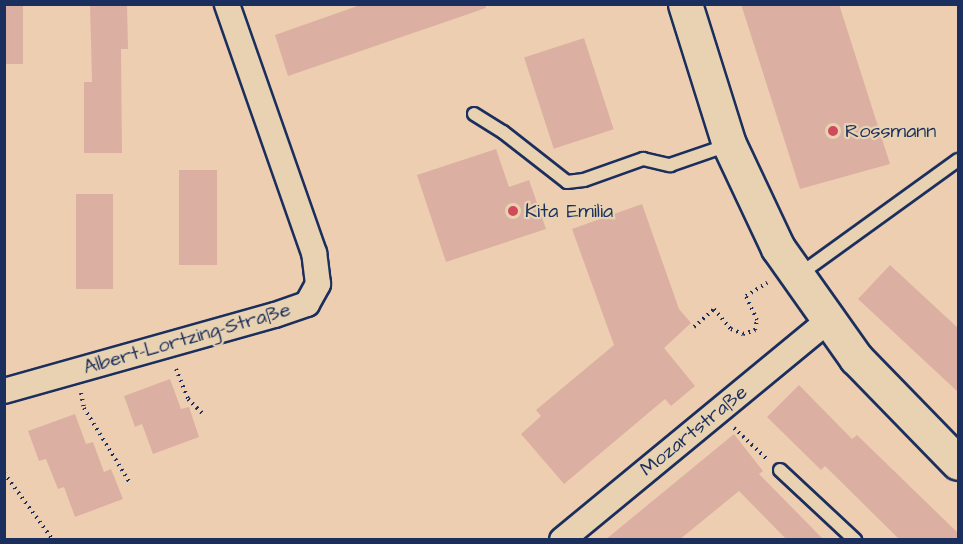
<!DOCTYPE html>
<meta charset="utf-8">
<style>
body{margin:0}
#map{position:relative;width:963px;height:544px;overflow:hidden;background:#eeceb0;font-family:"Architects Daughter",sans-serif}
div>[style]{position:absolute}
.building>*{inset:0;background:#dcafa3;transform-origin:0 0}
.path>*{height:4px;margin-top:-2px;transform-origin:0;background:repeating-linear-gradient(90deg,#1b2f5e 0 1.5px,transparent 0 6px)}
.roads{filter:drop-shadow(2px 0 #1b2f5e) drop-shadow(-2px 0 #1b2f5e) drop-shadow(0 2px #1b2f5e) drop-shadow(0 -2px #1b2f5e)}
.lane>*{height:12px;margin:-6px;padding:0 6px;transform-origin:6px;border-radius:6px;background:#e8d2b1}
.street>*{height:24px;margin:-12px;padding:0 12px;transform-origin:12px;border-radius:12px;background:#e8d2b1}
.secondary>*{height:33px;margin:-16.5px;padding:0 16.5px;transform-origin:16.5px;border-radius:16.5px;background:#e8d2b1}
.dots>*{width:16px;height:16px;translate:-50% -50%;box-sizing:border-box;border:3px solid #e8d2b1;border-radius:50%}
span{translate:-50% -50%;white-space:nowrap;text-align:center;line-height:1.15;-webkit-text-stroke:4.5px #e8d2b1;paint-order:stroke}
.poi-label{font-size:20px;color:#1b2f5e}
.left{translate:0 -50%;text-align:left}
.street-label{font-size:20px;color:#1b2f5e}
.frame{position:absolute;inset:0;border:6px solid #1b2f5e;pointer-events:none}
</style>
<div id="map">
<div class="building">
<div style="left:4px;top:4px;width:19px;height:60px"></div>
<div style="clip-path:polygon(90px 4px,127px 4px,128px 49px,121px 49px,122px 153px,84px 153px,84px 82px,92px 82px)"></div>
<div style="clip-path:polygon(363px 4px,485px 4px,486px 8px,288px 76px,275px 35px)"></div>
<div style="clip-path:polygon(741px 4px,839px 4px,890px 164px,800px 189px)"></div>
<div style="left:584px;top:38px;width:96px;height:63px;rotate:72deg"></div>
<div style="clip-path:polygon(496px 149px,509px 187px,529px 180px,546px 229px,446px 262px,417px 175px)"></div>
<div style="left:179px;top:170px;width:38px;height:95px"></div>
<div style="left:76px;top:194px;width:37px;height:95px"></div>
<div style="clip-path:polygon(642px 204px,679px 309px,691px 323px,664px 348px,695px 386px,671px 406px,665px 399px,564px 484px,521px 434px,541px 416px,536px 410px,614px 345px,572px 229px)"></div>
<div style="clip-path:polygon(890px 265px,958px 328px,958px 392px,858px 299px)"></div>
<div style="clip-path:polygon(170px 379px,181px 409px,189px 407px,199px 437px,153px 454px,142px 424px,135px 427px,124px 396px)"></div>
<div style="clip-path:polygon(799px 385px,852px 439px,857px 435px,958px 533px,958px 540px,900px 540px,825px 466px,821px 470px,767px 417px)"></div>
<div style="clip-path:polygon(75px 414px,86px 444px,93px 442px,104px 472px,111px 469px,123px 499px,75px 517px,64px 487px,58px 489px,46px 459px,39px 461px,28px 431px)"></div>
<div style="clip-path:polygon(734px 434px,763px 471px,759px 474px,824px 540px,787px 540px,739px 491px,679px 540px,605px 540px)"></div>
</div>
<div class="path">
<div style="left:694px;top:327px;width:27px;rotate:-42deg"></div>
<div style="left:714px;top:309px;width:26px;rotate:50deg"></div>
<div style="left:731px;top:329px;width:13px;rotate:23deg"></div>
<div style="left:743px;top:334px;width:13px;rotate:-18deg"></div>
<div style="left:755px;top:330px;width:10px;rotate:-79deg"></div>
<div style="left:757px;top:320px;width:26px;rotate:-115deg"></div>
<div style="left:746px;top:296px;width:25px;rotate:-32deg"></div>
<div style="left:176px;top:369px;width:32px;rotate:68deg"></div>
<div style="left:188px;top:399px;width:23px;rotate:45deg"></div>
<div style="left:81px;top:393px;width:15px;rotate:79deg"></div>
<div style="left:84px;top:408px;width:88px;rotate:58.5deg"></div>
<div style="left:734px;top:428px;width:47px;rotate:43.3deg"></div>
<div style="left:4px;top:473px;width:83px;rotate:53.8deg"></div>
</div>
<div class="roads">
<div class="lane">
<div style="left:474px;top:114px;width:34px;rotate:32deg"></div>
<div style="left:503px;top:132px;width:81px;rotate:38deg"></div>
<div style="left:567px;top:182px;width:17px;rotate:-7deg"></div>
<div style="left:584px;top:180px;width:63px;rotate:-19.6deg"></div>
<div style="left:643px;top:159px;width:28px;rotate:13deg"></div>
<div style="left:670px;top:165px;width:61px;rotate:-19deg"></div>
<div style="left:800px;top:274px;width:195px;rotate:-35.8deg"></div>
<div style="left:780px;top:470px;width:103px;rotate:43deg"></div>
</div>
<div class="street">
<div style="left:4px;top:391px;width:281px;rotate:-15.7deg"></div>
<div style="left:275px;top:315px;width:34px;rotate:-19deg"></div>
<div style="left:307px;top:304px;width:23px;rotate:-61deg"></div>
<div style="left:318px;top:284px;width:31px;rotate:-97deg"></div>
<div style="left:314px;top:253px;width:264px;rotate:-109.3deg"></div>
<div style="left:562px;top:540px;width:342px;rotate:-39.5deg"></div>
</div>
<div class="secondary">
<div style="left:685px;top:4px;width:147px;rotate:72.6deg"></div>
<div style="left:729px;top:144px;width:115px;rotate:64.8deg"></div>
<div style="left:778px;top:248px;width:135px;rotate:54.7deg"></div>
<div style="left:856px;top:358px;width:146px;rotate:45.8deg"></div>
</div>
</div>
<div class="dots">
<div style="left:833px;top:131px;background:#d1495b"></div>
<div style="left:513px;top:211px;background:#d1495b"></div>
</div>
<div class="poi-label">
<span class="left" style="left:845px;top:131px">Rossmann</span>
<span class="left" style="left:525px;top:211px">Kita Emilia</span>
</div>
<div class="street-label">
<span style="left:187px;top:339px;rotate:-16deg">Albert-Lortzing-Straße</span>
<span style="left:694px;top:431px;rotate:-39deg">Mozartstraße</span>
</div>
<div class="frame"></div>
</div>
